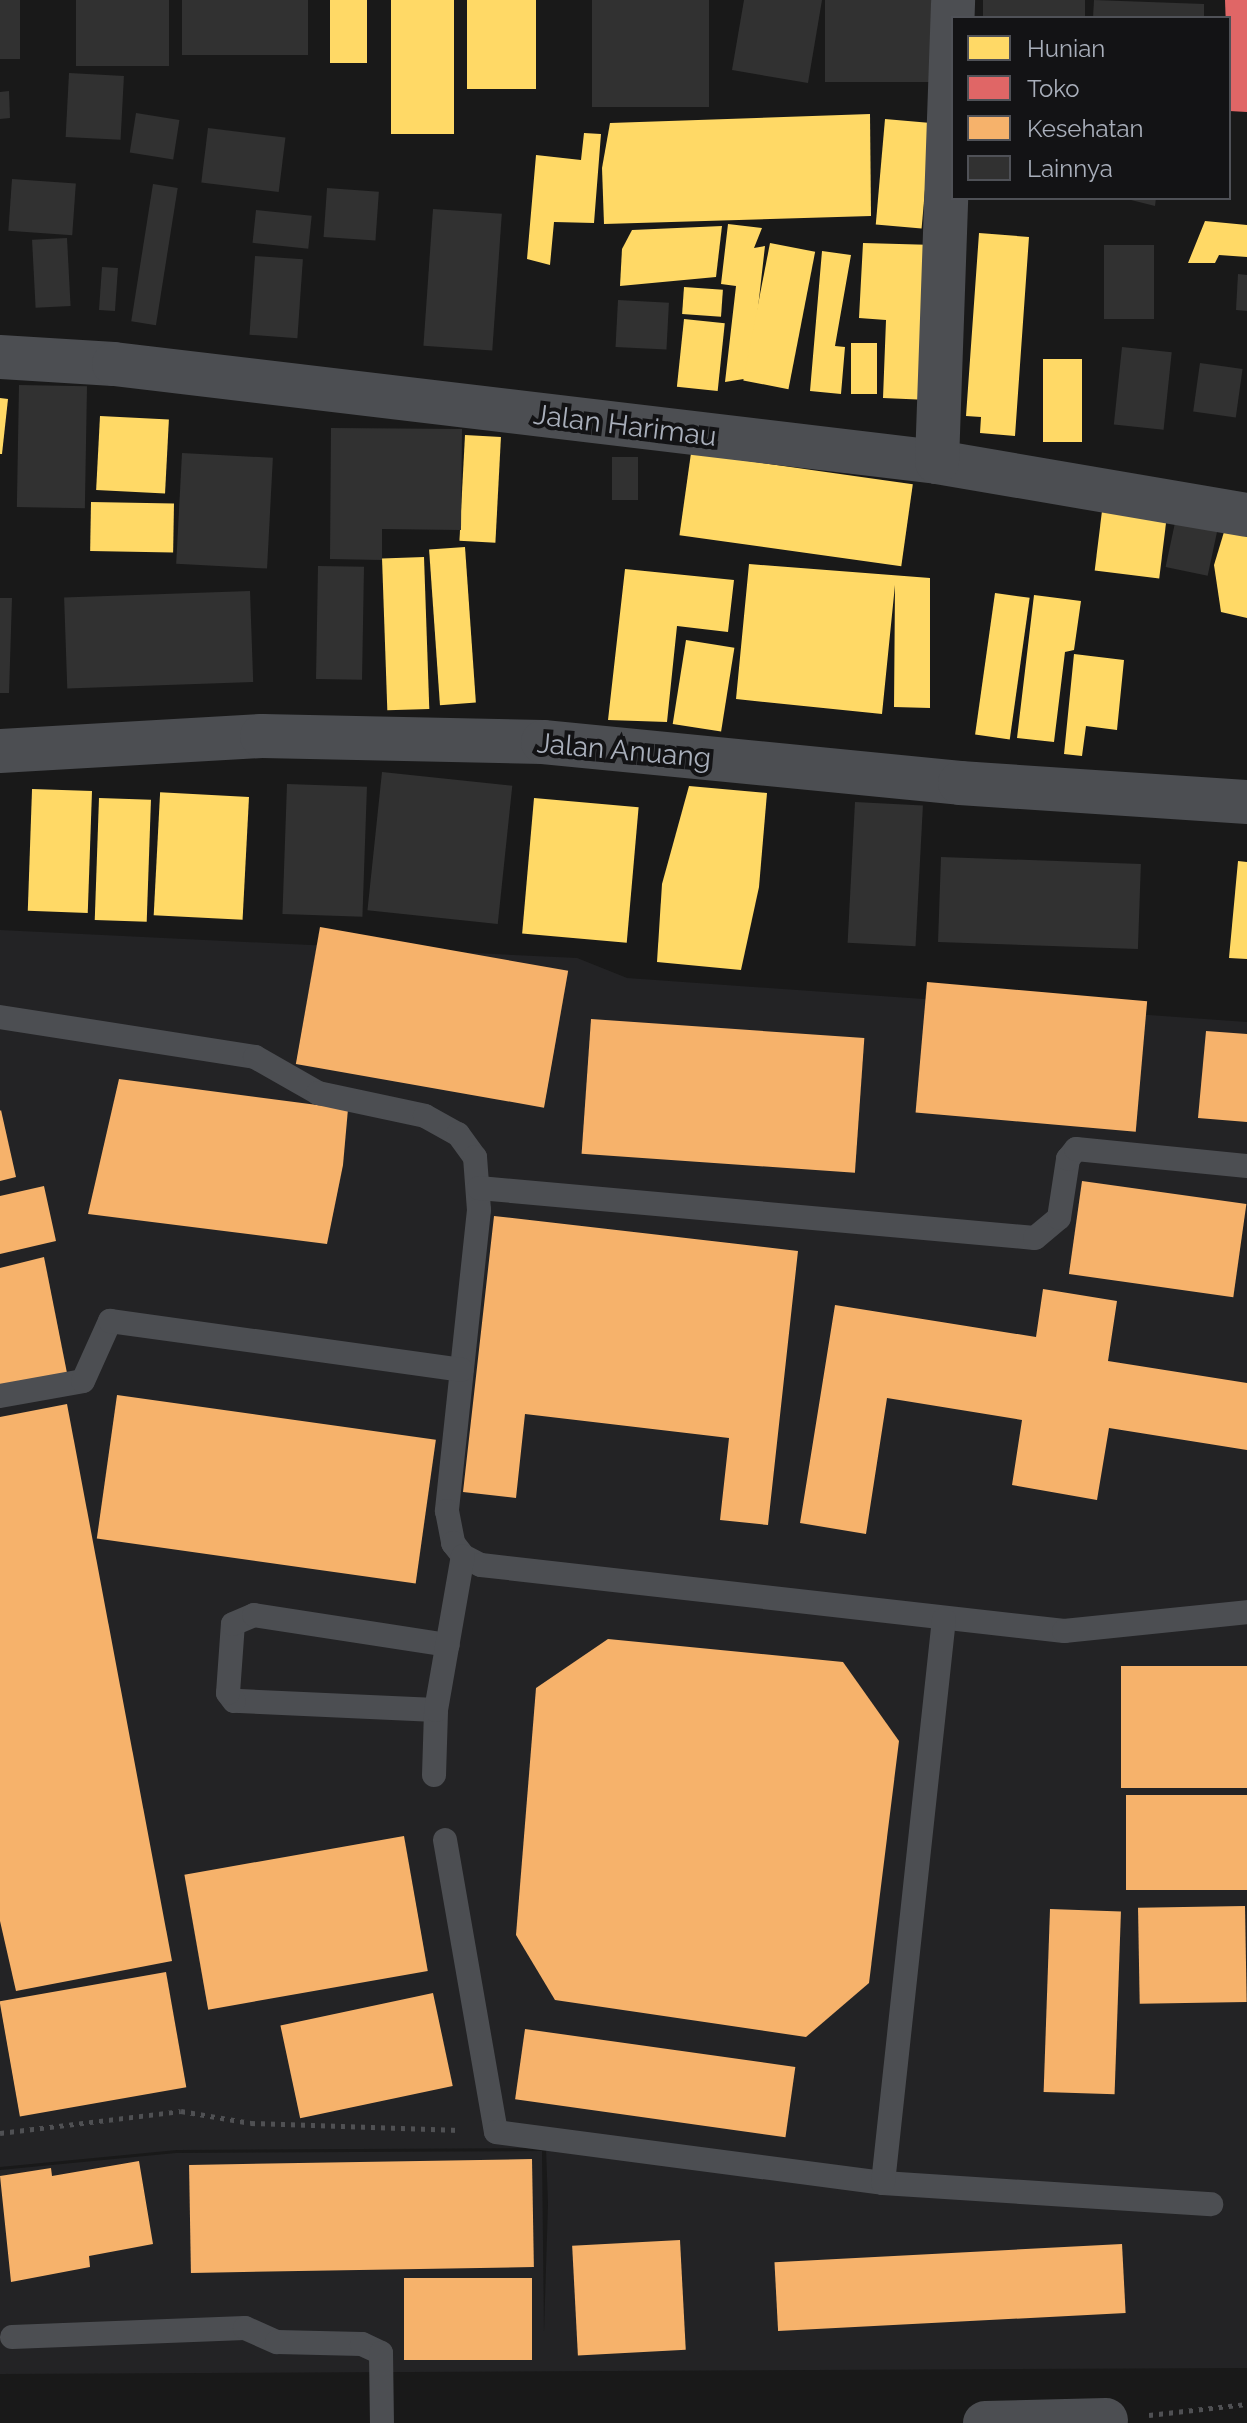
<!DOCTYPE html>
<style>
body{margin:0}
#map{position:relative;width:1247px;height:2423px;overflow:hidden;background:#191919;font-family:Raleway,sans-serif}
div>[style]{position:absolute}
.built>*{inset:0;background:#232325}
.homes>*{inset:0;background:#ffd966;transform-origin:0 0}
.shops>*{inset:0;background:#e06666}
.health>*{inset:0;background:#f6b26b;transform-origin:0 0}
.building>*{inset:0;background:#313131;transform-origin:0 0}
.path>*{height:5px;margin-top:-2.5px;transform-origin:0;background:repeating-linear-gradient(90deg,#4f5053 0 4px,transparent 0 10px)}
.lane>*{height:24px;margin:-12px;padding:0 12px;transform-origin:12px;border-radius:12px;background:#4c4e52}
.street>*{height:44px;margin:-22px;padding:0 22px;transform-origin:22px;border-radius:22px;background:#4c4e52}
span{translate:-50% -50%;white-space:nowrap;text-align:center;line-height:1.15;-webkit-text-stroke:8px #131315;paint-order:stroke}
.street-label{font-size:28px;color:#a9afbb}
.legend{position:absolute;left:951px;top:16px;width:280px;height:184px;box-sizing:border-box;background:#131315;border:2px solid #4f5157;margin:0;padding:10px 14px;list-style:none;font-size:24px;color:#a9afbb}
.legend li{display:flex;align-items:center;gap:16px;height:40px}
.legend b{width:40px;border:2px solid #4f5157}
</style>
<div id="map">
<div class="built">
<div style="clip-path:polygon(0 930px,577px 958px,627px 978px,1247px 1022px,1247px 2368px,0 2374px,0 2170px,176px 2153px,542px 2151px,544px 2332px,548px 2204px,546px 2148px,177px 2150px,0 2167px)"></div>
</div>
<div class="homes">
<div style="left:330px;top:0;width:37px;height:63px"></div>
<div style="left:391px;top:0;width:63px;height:134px"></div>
<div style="left:467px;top:0;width:69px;height:89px"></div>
<div style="clip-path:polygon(870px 114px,871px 216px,604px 224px,602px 168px,610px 123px)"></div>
<div style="left:885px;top:119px;width:46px;height:106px;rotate:5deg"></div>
<div style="clip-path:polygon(584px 133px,601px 134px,594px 223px,554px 222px,550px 265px,527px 259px,536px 155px,581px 160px)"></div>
<div style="clip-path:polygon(1205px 221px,1247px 225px,1247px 257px,1219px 255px,1215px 263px,1188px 263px)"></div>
<div style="clip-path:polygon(728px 224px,762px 228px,754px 248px,765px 246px,750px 378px,725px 382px,736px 286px,721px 284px)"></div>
<div style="clip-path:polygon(722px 226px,716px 277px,620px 286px,622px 249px,632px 230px)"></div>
<div style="clip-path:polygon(979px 233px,1029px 237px,1015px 436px,980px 433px,981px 417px,966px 416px)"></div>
<div style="left:770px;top:243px;width:46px;height:140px;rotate:11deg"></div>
<div style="clip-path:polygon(863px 243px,935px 245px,929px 400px,883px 398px,886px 320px,859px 318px)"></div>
<div style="clip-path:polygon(822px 251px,851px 255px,835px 346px,845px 347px,841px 394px,810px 391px)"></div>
<div style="left:684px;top:287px;width:39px;height:27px;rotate:4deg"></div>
<div style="left:684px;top:319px;width:41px;height:68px;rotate:6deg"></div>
<div style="left:851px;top:343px;width:26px;height:51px"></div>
<div style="left:1043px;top:359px;width:39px;height:83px"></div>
<div style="clip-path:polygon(0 398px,8px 399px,2px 454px,0 454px)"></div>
<div style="left:100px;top:416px;width:69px;height:74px;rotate:3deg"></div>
<div style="left:465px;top:435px;width:36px;height:106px;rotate:3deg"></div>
<div style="left:691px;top:453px;width:224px;height:83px;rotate:8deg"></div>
<div style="left:91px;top:502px;width:83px;height:49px;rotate:1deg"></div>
<div style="left:1102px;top:511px;width:65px;height:60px;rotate:7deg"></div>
<div style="clip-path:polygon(1227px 522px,1247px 526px,1247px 618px,1221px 612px,1214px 565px)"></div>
<div style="left:465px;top:547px;width:156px;height:36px;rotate:86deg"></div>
<div style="left:424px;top:557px;width:152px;height:42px;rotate:88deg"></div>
<div style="clip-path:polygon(749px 564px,930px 578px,930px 708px,894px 707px,895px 585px,882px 714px,736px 699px)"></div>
<div style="clip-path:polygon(625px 569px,734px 580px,728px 632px,677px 626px,667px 722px,608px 720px)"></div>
<div style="left:995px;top:593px;width:35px;height:143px;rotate:8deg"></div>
<div style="clip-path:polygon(1034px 595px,1081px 601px,1074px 650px,1065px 652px,1054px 742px,1017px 738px)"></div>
<div style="left:686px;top:640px;width:49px;height:85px;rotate:9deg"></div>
<div style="clip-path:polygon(1074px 654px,1124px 660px,1117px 730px,1086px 726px,1082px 756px,1064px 754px)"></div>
<div style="clip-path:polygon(689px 786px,767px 793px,759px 887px,741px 970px,657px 962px,662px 884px)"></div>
<div style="left:92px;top:791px;width:122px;height:60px;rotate:92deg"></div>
<div style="left:249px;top:797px;width:123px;height:89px;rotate:93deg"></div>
<div style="left:99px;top:798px;width:52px;height:122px;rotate:2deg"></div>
<div style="left:534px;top:798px;width:105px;height:136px;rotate:5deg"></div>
<div style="clip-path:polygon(1238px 861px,1247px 862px,1247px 959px,1229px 958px)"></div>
</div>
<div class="shops">
<div style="clip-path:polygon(1225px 0,1247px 0,1247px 112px,1229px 111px)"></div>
</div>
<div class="health">
<div style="left:320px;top:927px;width:252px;height:139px;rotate:10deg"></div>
<div style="left:927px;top:982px;width:221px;height:131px;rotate:5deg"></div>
<div style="left:591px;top:1019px;width:274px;height:135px;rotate:4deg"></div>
<div style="clip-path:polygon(1206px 1031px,1247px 1034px,1247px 1122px,1198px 1118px)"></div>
<div style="clip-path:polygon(119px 1079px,348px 1109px,343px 1165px,327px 1244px,88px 1214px)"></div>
<div style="clip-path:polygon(1px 1110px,16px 1177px,0 1181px,0 1111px)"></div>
<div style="left:1082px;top:1181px;width:166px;height:94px;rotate:8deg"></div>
<div style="clip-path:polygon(44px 1186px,56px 1241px,0 1254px,0 1196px)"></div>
<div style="clip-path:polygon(494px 1216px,798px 1251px,768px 1525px,720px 1520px,729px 1438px,525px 1414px,516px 1498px,463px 1492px)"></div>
<div style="clip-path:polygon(44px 1257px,67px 1373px,0 1386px,0 1268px)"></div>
<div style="clip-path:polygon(1043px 1289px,1117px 1301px,1108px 1361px,1247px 1383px,1247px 1450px,1109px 1428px,1097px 1500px,1012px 1485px,1022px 1420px,887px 1398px,866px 1534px,800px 1523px,835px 1305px,1036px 1337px)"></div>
<div style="left:117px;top:1395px;width:322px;height:145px;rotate:8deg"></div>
<div style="clip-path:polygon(67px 1404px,172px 1961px,16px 1991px,0 1921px,0 1417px)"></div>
<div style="clip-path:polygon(608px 1639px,843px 1662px,899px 1741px,869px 1983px,806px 2037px,555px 2000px,516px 1935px,536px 1688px)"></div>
<div style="left:1247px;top:1666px;width:122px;height:126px;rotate:90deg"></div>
<div style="left:1247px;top:1795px;width:95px;height:121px;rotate:90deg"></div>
<div style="left:404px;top:1836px;width:137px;height:223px;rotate:80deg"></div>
<div style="left:1245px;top:1906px;width:96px;height:107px;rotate:89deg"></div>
<div style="left:1050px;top:1909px;width:71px;height:183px;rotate:2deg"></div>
<div style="left:166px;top:1972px;width:117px;height:169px;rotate:80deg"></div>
<div style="left:433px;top:1993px;width:95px;height:156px;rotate:78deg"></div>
<div style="left:525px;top:2029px;width:273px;height:71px;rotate:8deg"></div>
<div style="left:532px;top:2159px;width:108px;height:343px;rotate:89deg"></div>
<div style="clip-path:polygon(139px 2161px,153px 2244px,89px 2256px,90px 2267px,11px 2282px,0 2176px,51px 2168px,52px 2176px)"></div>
<div style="left:680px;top:2240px;width:110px;height:108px;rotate:87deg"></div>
<div style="left:1122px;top:2244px;width:69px;height:348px;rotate:87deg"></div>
<div style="left:404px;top:2278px;width:128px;height:82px"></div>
</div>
<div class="building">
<div style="left:0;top:0;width:20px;height:59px"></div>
<div style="left:76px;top:0;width:93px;height:66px"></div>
<div style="left:182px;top:0;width:126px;height:55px"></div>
<div style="left:592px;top:0;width:117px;height:107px"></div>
<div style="clip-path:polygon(744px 0,822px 0,808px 83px,732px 70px)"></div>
<div style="left:825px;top:0;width:106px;height:82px"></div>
<div style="left:983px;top:0;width:102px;height:18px"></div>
<div style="clip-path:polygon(1094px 0,1204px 4px,1204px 18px,1093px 18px)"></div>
<div style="left:69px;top:73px;width:55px;height:64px;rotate:3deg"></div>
<div style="clip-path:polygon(9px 91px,10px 118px,0 119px,0 92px)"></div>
<div style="left:136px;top:113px;width:44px;height:40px;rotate:9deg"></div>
<div style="left:208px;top:128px;width:78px;height:55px;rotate:7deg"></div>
<div style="left:12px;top:179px;width:64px;height:52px;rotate:4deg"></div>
<div style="left:153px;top:184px;width:25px;height:139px;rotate:9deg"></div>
<div style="left:327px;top:188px;width:52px;height:49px;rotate:4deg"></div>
<div style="clip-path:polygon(1123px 198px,1156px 198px,1155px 206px)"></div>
<div style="left:433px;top:209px;width:69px;height:137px;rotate:4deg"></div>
<div style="left:256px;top:210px;width:56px;height:33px;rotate:6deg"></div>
<div style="left:67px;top:238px;width:68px;height:35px;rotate:87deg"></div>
<div style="left:1104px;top:245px;width:50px;height:74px"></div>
<div style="left:255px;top:256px;width:48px;height:79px;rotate:4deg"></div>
<div style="left:102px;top:267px;width:16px;height:43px;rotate:4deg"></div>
<div style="clip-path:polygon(1238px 274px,1247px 275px,1247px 311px,1236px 310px)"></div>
<div style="left:618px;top:300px;width:51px;height:47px;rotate:3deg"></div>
<div style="left:1122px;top:347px;width:50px;height:78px;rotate:6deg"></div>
<div style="left:1200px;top:363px;width:43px;height:49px;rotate:8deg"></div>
<div style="left:19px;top:385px;width:68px;height:122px;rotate:1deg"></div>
<div style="clip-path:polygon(331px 428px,462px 429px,461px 530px,382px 529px,382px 560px,330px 559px)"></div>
<div style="left:182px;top:453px;width:91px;height:111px;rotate:3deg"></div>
<div style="left:612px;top:457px;width:26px;height:43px"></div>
<div style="left:1176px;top:518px;width:43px;height:50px;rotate:12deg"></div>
<div style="left:318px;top:566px;width:46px;height:113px;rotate:1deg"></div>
<div style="left:250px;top:591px;width:91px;height:186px;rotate:88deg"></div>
<div style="clip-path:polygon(0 598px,12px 598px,9px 693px,0 693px)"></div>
<div style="left:382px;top:772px;width:131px;height:139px;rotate:6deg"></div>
<div style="left:287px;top:784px;width:80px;height:130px;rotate:2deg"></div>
<div style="left:855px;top:802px;width:68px;height:141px;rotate:3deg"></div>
<div style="left:941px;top:857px;width:200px;height:85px;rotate:2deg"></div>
</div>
<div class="path">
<div style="left:0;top:2133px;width:182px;rotate:-6.9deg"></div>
<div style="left:181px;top:2111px;width:71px;rotate:9.7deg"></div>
<div style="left:251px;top:2123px;width:209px;rotate:1.9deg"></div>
<div style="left:1149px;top:2415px;width:99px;rotate:-6.4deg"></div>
</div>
<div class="lane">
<div style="left:0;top:1017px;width:258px;rotate:8.9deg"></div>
<div style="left:255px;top:1057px;width:73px;rotate:29.7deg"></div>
<div style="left:318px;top:1093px;width:109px;rotate:12.1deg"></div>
<div style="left:425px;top:1116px;width:38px;rotate:29deg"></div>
<div style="left:458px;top:1134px;width:29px;rotate:54deg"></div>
<div style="left:475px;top:1157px;width:53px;rotate:85.7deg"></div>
<div style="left:479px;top:1210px;width:303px;rotate:96.1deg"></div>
<div style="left:447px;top:1511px;width:33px;rotate:79deg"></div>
<div style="left:453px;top:1543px;width:16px;rotate:52deg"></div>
<div style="left:463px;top:1556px;width:20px;rotate:27deg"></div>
<div style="left:481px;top:1565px;width:587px;rotate:6.46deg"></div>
<div style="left:1064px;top:1631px;width:184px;rotate:-5.9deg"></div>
<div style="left:479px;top:1188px;width:558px;rotate:5.14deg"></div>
<div style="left:1035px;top:1238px;width:31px;rotate:-40deg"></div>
<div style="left:1059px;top:1218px;width:60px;rotate:-81.3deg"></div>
<div style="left:1068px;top:1159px;width:13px;rotate:-51deg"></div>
<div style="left:1076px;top:1149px;width:172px;rotate:5.7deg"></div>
<div style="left:0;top:1396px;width:84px;rotate:-10.2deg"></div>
<div style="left:83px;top:1381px;width:66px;rotate:-65.8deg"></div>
<div style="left:110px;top:1321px;width:355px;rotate:7.9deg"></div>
<div style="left:436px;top:1710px;width:202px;rotate:-177.4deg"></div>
<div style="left:234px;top:1701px;width:10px;rotate:-127deg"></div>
<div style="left:228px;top:1693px;width:69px;rotate:-85.9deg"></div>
<div style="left:233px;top:1624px;width:23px;rotate:-23deg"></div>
<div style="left:254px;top:1615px;width:196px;rotate:8.8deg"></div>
<div style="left:434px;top:1775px;width:65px;rotate:-88.2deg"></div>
<div style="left:436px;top:1710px;width:156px;rotate:-80.1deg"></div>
<div style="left:445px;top:1840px;width:296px;rotate:80.1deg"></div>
<div style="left:496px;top:2132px;width:390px;rotate:7.5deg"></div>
<div style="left:883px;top:2183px;width:329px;rotate:3.7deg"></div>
<div style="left:883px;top:2183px;width:567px;rotate:-83.83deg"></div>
<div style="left:12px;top:2337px;width:233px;rotate:-2.2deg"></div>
<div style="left:245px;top:2328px;width:35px;rotate:24deg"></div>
<div style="left:277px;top:2342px;width:85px;rotate:1.3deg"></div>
<div style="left:362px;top:2344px;width:21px;rotate:25deg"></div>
<div style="left:381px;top:2353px;width:70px;rotate:89.2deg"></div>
</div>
<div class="street">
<div style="left:0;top:357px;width:114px;rotate:3.5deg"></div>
<div style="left:114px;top:364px;width:829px;rotate:6.79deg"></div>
<div style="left:937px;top:462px;width:314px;rotate:9.7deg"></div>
<div style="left:937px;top:462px;width:462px;rotate:-88deg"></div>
<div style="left:0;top:751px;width:262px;rotate:-3.3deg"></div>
<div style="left:262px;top:736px;width:281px;rotate:1.2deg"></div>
<div style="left:543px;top:742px;width:419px;rotate:5.6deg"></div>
<div style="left:960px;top:783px;width:288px;rotate:3.8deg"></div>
<div style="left:985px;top:2423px;width:121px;rotate:-1.4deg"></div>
</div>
<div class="street-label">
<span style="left:625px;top:426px;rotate:7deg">Jalan Harimau</span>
<span style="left:624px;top:751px;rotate:5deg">Jalan Anuang</span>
</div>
<ul class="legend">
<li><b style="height:22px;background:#ffd966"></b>Hunian</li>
<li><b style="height:22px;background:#e06666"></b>Toko</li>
<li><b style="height:22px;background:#f6b26b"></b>Kesehatan</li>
<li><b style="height:22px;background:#313131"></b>Lainnya</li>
</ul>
</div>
